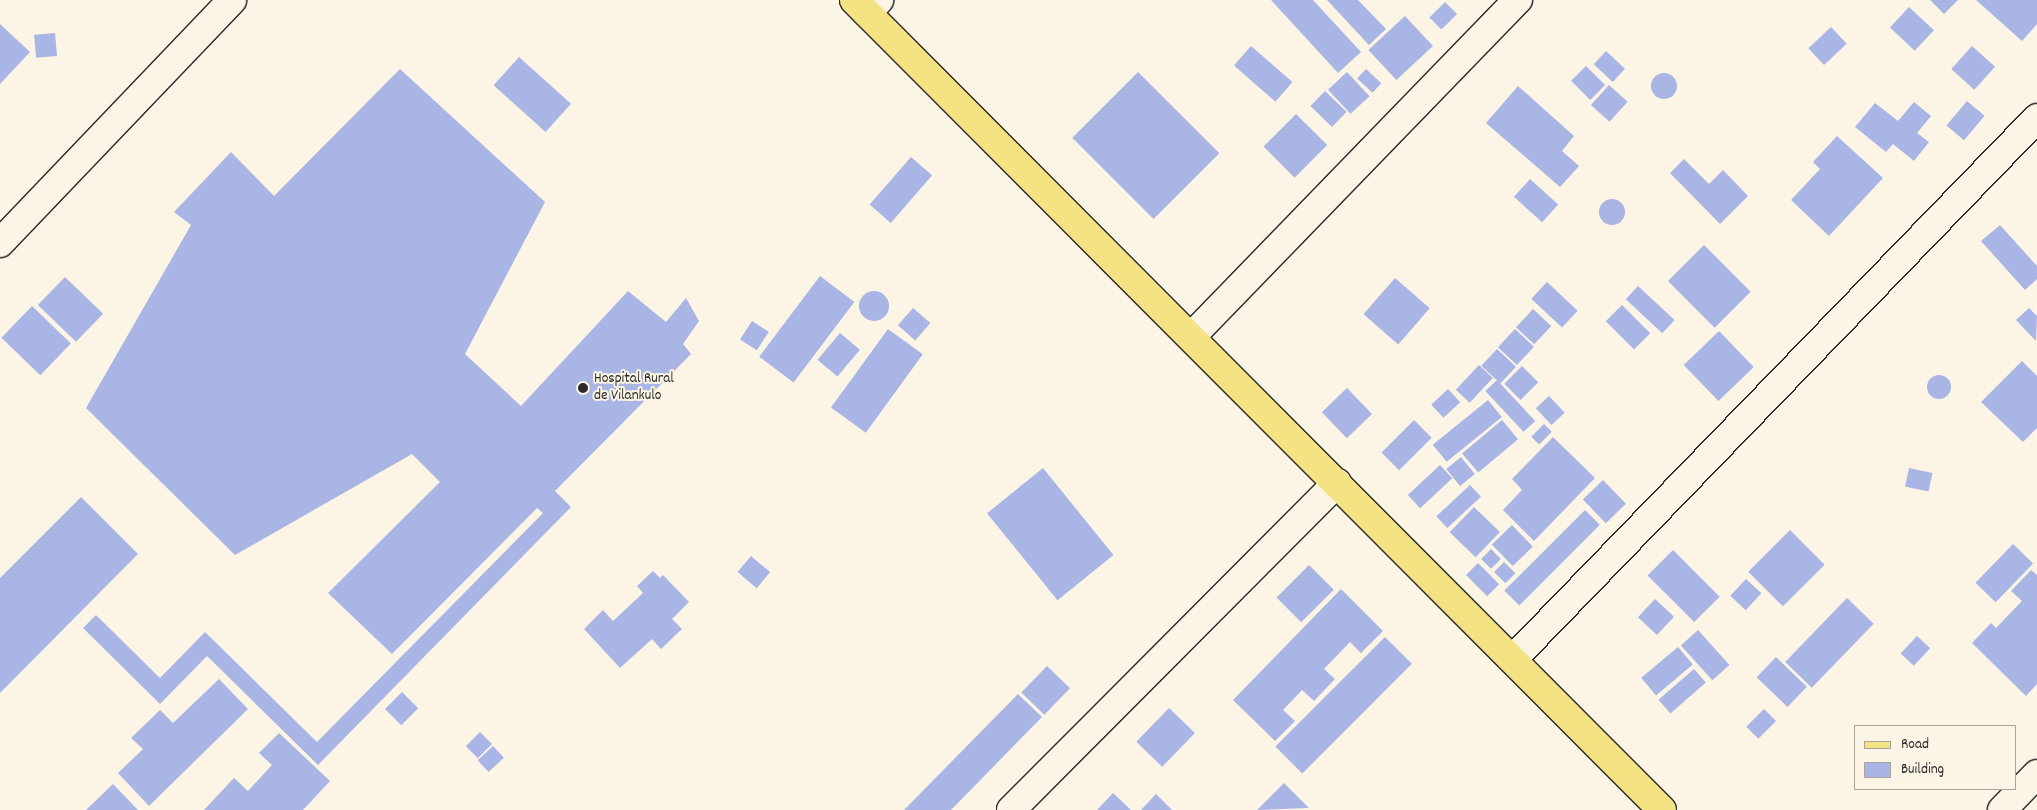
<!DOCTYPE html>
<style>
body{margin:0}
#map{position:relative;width:2037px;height:810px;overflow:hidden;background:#fcf5e5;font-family:Dekko,sans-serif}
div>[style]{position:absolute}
.building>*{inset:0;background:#a8b5e5;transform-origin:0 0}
.round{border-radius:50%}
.roads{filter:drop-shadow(1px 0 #2b2b2b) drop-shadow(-1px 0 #2b2b2b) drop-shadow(0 1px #2b2b2b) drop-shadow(0 -1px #2b2b2b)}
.minor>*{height:28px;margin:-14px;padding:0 14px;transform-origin:14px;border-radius:14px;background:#fcf5e5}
.major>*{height:28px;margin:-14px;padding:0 14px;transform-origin:14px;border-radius:14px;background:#f4e382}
.dots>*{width:14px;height:14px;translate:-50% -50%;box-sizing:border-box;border:2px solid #fcf5e5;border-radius:50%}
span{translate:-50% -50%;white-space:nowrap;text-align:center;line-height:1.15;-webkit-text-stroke:4px #fcf5e5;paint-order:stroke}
.poi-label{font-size:15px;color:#2b2b2b}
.left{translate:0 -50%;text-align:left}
.legend{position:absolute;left:1854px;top:725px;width:162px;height:65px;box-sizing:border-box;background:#fcf5e5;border:1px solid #a8a49b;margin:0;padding:6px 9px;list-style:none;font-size:15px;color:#2b2b2b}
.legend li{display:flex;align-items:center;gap:10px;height:25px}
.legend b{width:25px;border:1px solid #a8a49b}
</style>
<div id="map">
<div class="building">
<div style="clip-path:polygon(1271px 0,1313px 0,1361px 52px,1338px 73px)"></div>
<div style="clip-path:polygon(1327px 0,1358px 0,1386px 29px,1369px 45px)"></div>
<div style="clip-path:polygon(1930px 0,1958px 0,1944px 14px)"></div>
<div style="clip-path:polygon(1976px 0,2037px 0,2037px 24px,2022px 41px)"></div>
<div style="left:1445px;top:2px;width:17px;height:22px;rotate:45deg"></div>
<div style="left:1909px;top:7px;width:34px;height:28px;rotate:43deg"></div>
<div style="left:1405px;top:16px;width:41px;height:50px;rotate:47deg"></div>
<div style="clip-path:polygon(0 24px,30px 52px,0 84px)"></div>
<div style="left:1831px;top:27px;width:23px;height:31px;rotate:47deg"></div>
<div style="left:55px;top:33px;width:23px;height:21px;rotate:85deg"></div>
<div style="left:1251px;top:46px;width:55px;height:26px;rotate:41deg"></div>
<div style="left:1972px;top:46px;width:31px;height:31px;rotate:42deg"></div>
<div style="left:1606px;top:51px;width:26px;height:18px;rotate:43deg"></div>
<div style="left:519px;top:57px;width:70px;height:38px;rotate:42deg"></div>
<div style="left:1586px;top:66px;width:27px;height:21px;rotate:45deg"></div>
<div style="clip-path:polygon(400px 69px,545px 202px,465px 354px,521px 406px,628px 291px,666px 322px,686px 298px,699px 321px,683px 344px,691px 354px,555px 491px,571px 507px,318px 765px,207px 656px,160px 704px,83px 628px,96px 615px,160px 678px,205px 632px,317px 742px,543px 513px,537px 508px,392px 654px,328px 593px,440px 482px,412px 454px,235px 555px,86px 408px,191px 225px,174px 212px,231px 152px,274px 196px)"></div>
<div style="left:1366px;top:69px;width:21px;height:13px;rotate:43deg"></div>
<div style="left:1138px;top:72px;width:115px;height:93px;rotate:45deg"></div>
<div style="left:1347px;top:72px;width:33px;height:26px;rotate:47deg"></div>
<div class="round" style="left:1651px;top:73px;width:26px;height:26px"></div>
<div style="left:1609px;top:85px;width:25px;height:27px;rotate:42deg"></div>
<div style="clip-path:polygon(1518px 86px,1574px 136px,1562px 151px,1579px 166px,1560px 187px,1486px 123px)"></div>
<div style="left:1325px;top:91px;width:30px;height:21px;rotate:44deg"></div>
<div style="left:1967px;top:101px;width:23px;height:32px;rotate:40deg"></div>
<div style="clip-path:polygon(1914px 102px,1931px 116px,1917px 133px,1929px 142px,1914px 161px,1893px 144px,1886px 152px,1855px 127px,1875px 103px,1898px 121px)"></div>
<div style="left:1296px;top:114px;width:44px;height:46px;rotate:45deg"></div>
<div style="clip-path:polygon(1837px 136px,1883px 178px,1829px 236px,1791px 200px,1820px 169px,1813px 162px)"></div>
<div style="left:911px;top:157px;width:28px;height:63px;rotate:41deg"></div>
<div style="clip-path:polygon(1684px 159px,1709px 184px,1723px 170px,1748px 196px,1720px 224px,1670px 173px)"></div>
<div style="left:1530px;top:179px;width:38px;height:24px;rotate:42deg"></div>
<div class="round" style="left:1599px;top:199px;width:26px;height:26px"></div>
<div style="clip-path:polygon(2000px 225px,2037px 266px,2037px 279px,2025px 290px,1981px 241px)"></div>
<div style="left:1704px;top:245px;width:66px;height:51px;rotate:45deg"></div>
<div style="left:820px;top:276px;width:43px;height:101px;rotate:37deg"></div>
<div style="left:65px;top:277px;width:53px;height:39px;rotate:44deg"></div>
<div style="left:1395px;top:278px;width:46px;height:48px;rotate:41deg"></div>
<div style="left:1547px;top:282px;width:42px;height:23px;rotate:43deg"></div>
<div style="left:1638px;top:286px;width:50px;height:18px;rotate:43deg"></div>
<div class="round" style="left:859px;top:291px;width:30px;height:30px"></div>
<div style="left:1622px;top:305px;width:40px;height:23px;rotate:45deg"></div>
<div style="left:32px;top:306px;width:54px;height:44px;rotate:44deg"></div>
<div style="left:913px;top:308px;width:23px;height:23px;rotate:41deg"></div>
<div style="clip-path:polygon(2029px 308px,2037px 316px,2036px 341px,2016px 320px)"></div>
<div style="left:1533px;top:309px;width:25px;height:25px;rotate:43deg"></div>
<div style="left:752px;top:321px;width:20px;height:22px;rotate:33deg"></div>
<div style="left:888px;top:329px;width:43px;height:97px;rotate:36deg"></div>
<div style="left:1515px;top:329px;width:26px;height:25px;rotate:43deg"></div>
<div style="left:1719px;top:331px;width:50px;height:49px;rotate:46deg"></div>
<div style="left:840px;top:333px;width:26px;height:35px;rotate:40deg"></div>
<div style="left:1497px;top:349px;width:26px;height:23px;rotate:43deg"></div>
<div style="clip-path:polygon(2022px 361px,2037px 376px,2037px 428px,2023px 442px,1981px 402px)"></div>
<div style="left:1479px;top:365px;width:19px;height:34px;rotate:43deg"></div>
<div style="left:1522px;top:366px;width:23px;height:25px;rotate:45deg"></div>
<div class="round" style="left:1927px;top:375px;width:24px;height:24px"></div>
<div style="left:1497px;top:380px;width:56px;height:16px;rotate:47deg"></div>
<div style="left:1347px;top:388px;width:36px;height:35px;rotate:46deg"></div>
<div style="left:1448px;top:389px;width:18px;height:23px;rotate:47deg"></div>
<div style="left:1549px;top:396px;width:23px;height:18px;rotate:47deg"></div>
<div style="left:1488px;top:400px;width:22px;height:71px;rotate:51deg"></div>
<div style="left:1414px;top:420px;width:25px;height:46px;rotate:45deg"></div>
<div style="left:1502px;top:420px;width:25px;height:52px;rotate:50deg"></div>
<div style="left:1544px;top:424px;width:11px;height:18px;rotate:45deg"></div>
<div style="clip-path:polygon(1553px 437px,1595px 478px,1534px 541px,1503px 510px,1522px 490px,1512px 479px)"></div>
<div style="left:1461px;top:457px;width:22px;height:19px;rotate:51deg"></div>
<div style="left:1440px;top:465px;width:18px;height:44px;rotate:47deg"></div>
<div style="left:1043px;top:468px;width:112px;height:72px;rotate:51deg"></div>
<div style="left:1909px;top:468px;width:24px;height:19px;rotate:12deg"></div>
<div style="left:1603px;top:480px;width:33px;height:28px;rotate:46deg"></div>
<div style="left:1470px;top:485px;width:16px;height:46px;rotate:47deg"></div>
<div style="clip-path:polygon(81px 497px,138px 554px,0 693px,0 578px)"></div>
<div style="left:1474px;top:507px;width:36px;height:35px;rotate:44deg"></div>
<div style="left:1585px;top:510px;width:21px;height:114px;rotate:45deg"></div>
<div style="left:1512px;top:525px;width:30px;height:28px;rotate:46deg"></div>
<div style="left:1790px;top:530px;width:49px;height:59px;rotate:45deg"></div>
<div style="left:2013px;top:544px;width:28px;height:54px;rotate:44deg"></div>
<div style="left:1491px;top:549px;width:14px;height:14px;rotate:45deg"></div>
<div style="left:1673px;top:550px;width:66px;height:36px;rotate:45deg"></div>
<div style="left:751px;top:556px;width:25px;height:21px;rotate:40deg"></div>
<div style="left:1504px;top:562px;width:16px;height:14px;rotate:45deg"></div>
<div style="left:1478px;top:563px;width:30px;height:17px;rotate:45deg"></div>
<div style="left:1309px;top:565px;width:35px;height:46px;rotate:45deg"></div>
<div style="clip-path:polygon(2031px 570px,2037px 575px,2037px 684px,2026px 696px,1972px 643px,1991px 623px,1996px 628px,2022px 601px,2011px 591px)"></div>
<div style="clip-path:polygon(653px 571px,660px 578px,663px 575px,689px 602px,672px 619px,682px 629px,661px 649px,652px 639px,620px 668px,584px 629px,603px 610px,613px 621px,643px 593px,637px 586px)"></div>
<div style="left:1746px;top:579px;width:21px;height:23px;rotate:43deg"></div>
<div style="clip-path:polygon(1341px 589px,1383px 631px,1361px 653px,1350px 642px,1324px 669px,1335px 679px,1314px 701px,1302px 690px,1283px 710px,1295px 721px,1275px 741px,1233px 700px)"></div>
<div style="left:1847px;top:598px;width:37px;height:89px;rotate:44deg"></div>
<div style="left:1655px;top:599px;width:26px;height:25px;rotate:43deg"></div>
<div style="left:1698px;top:630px;width:47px;height:23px;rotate:48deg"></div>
<div style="left:1917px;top:636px;width:18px;height:24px;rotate:43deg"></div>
<div style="left:1385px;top:637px;width:38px;height:155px;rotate:45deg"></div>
<div style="left:1678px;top:647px;width:23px;height:48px;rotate:50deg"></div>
<div style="left:1776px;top:657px;width:43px;height:28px;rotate:44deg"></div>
<div style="left:1047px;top:666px;width:32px;height:37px;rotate:44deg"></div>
<div style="left:1694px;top:669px;width:18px;height:47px;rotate:49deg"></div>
<div style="clip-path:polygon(219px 679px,248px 709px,149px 806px,118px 773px,143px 749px,131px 738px,160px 710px,173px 723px)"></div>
<div style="left:402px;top:692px;width:23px;height:24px;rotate:45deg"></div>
<div style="clip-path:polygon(1018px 694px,1042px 717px,951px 810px,904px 810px)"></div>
<div style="left:1169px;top:708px;width:36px;height:47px;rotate:44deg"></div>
<div style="left:1764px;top:709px;width:17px;height:25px;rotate:45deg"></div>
<div style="left:480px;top:732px;width:17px;height:20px;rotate:45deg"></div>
<div style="clip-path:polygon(279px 733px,330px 781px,303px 810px,204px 810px,234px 778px,248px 791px,272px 765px,259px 753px)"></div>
<div style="left:493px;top:746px;width:16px;height:21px;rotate:47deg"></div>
<div style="clip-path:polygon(1284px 783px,1309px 808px,1257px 810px)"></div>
<div style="clip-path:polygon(113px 784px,138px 810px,86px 810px)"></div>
<div style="clip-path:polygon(1113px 793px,1131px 810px,1097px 810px)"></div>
<div style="clip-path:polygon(1156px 794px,1172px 810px,1141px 810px)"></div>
</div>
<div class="roads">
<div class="minor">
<div style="left:867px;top:13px;width:18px;rotate:-47deg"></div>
<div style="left:0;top:243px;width:336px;rotate:-46.3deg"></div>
<div style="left:1191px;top:337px;width:470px;rotate:-45.9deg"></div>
<div style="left:1513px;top:659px;width:753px;rotate:-45.91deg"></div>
<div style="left:1011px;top:810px;width:462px;rotate:-45.1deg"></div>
<div style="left:2002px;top:810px;width:50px;rotate:-45.8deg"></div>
</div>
<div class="major">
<div style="left:854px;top:0;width:1144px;rotate:45.07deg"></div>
</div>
</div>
<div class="dots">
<div style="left:583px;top:388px;background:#2b2b2b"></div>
</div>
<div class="poi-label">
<span class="left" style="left:594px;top:388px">Hospital Rural<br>de Vilankulo</span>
</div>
<ul class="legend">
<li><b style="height:6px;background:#f4e382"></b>Road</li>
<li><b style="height:14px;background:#a8b5e5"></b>Building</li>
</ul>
</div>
